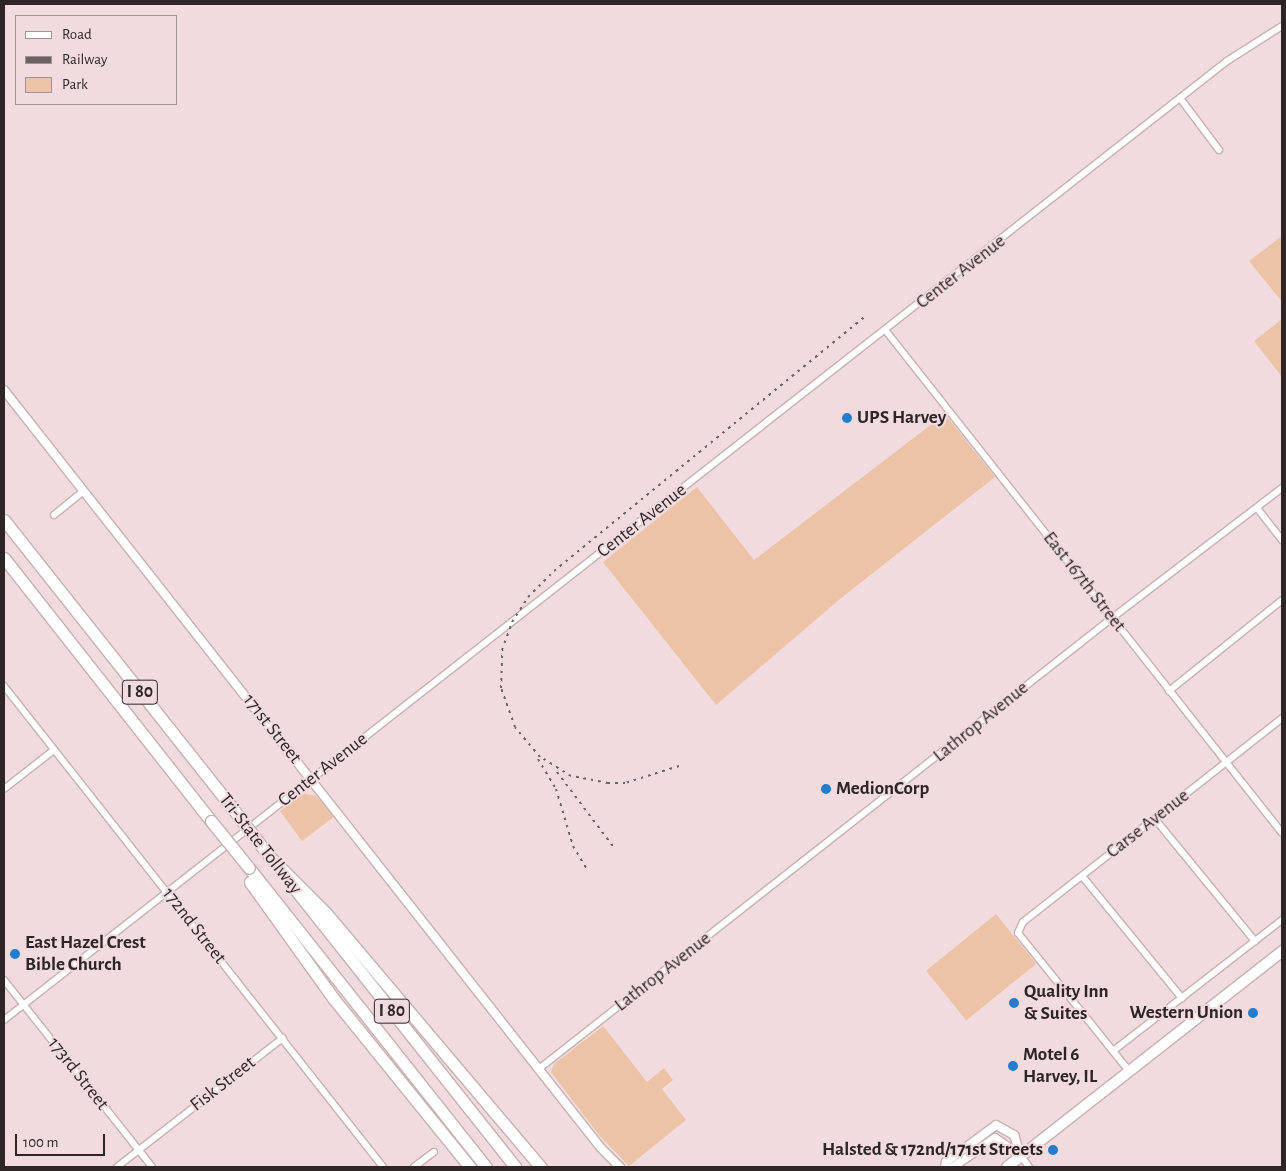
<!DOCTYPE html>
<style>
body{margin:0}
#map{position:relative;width:1286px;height:1171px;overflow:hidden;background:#f2dbde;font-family:"Alegreya Sans",sans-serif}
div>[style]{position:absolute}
.green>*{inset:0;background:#edc3a7;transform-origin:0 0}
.roads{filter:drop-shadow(1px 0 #c6b1b4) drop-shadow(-1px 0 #c6b1b4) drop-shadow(0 1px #c6b1b4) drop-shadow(0 -1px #c6b1b4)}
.minor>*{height:6px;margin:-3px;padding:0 3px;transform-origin:3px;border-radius:3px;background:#fff}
.tertiary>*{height:8px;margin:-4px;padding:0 4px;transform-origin:4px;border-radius:4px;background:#fff}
.primary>*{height:10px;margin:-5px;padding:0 5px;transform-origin:5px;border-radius:5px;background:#fff}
.motorway>*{height:11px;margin:-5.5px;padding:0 5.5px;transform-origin:5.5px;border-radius:5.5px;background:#fff}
.rail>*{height:2px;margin-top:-1px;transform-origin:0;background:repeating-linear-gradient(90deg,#6e6163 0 2.5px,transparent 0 7.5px)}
.bridges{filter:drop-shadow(1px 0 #c6b1b4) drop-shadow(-1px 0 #c6b1b4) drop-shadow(0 1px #c6b1b4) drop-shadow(0 -1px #c6b1b4)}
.motorway-bridge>*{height:11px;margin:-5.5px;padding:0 5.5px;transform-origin:5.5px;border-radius:5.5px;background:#fff}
.dots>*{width:14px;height:14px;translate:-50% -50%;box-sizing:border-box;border:2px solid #f2dbde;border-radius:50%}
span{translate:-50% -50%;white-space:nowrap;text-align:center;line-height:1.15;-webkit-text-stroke:4px #f2dbde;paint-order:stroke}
.shield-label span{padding:1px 4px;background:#f2dbde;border:1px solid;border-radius:4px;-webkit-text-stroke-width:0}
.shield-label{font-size:18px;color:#2d2526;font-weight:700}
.street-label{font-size:19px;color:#2d2526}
.poi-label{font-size:19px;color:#2d2526;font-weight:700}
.left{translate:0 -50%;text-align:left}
.right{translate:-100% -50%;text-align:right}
.frame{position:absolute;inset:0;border:5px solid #2d2526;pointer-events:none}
.legend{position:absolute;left:15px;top:15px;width:162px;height:90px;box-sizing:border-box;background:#f2dbde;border:1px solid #a39294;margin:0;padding:6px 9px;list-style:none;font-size:15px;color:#2d2526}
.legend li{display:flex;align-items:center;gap:10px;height:25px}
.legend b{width:25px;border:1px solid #a39294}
.scale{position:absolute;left:15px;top:1134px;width:90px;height:22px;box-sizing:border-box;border:2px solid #2d2526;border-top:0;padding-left:6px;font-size:15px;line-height:18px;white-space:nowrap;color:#2d2526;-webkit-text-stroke:4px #f2dbde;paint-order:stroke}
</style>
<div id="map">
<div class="green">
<div style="clip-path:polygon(1282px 236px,1282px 302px,1249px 261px)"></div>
<div style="clip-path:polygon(1282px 319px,1282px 377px,1254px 341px)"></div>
<div style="clip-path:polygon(945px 414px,995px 477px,840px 599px,716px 705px,603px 562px,697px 487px,754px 560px)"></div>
<div style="clip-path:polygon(302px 793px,316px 796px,335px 816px,302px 841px,280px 811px)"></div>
<div style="left:996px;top:914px;width:64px;height:90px;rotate:51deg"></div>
<div style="clip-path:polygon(603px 1026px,647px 1082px,664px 1068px,673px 1080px,662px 1089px,686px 1120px,629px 1166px,599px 1135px,551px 1072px,554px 1064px)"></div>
</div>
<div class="roads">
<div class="minor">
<div style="left:1180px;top:98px;width:65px;rotate:53.1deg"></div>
<div style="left:886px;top:331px;width:639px;rotate:51.73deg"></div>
<div style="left:1257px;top:508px;width:41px;rotate:52deg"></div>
<div style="left:54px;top:515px;width:38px;rotate:-39deg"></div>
<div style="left:4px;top:686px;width:612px;rotate:51.76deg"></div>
<div style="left:1169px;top:691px;width:145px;rotate:-38.8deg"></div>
<div style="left:4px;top:789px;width:63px;rotate:-38deg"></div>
<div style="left:1155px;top:819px;width:158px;rotate:50.7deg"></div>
<div style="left:1082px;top:876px;width:158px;rotate:50.7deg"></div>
<div style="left:4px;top:980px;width:238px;rotate:51.6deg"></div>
<div style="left:4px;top:1020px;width:1554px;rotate:-38.1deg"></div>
<div style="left:1227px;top:61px;width:65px;rotate:-32.5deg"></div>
<div style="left:1113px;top:1051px;width:214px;rotate:-37.8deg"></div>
<div style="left:540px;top:1068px;width:728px;rotate:-38.19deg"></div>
<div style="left:1112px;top:618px;width:214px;rotate:-37.4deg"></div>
<div style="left:1129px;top:1071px;width:177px;rotate:-128.8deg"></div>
<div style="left:1018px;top:933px;width:12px;rotate:-66deg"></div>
<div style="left:1023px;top:922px;width:330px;rotate:-38.2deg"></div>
<div style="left:1021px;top:1156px;width:14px;rotate:54deg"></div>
<div style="left:117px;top:1167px;width:210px;rotate:-37.9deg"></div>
<div style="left:414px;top:1167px;width:25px;rotate:-37deg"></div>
</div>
<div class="tertiary">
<div style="left:4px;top:390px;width:965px;rotate:51.78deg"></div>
<div style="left:601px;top:1148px;width:27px;rotate:45deg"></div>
<div style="left:945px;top:1167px;width:5px;rotate:-79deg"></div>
<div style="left:946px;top:1162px;width:62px;rotate:-36.5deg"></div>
<div style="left:996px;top:1125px;width:21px;rotate:29deg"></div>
<div style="left:1014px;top:1135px;width:22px;rotate:72deg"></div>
<div style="left:953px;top:1167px;width:51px;rotate:-34.6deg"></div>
<div style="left:995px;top:1138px;width:32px;rotate:35deg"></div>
</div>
<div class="primary">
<div style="left:1007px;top:1167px;width:350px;rotate:-38.1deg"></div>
</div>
<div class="motorway">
<div style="left:4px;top:520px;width:364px;rotate:51.6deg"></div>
<div style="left:4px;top:558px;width:335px;rotate:51.8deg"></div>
<div style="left:269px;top:856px;width:81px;rotate:45deg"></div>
<div style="left:326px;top:913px;width:333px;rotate:49.8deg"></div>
<div style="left:249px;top:868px;width:382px;rotate:51.6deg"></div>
<div style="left:250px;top:882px;width:143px;rotate:54.4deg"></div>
<div style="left:333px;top:998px;width:218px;rotate:51deg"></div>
<div style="left:295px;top:889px;width:355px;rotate:51.6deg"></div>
</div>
</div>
<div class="rail">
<div style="left:538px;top:759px;width:35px;rotate:59deg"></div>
<div style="left:556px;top:789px;width:59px;rotate:73.4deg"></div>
<div style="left:573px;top:846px;width:27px;rotate:59deg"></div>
<div style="left:679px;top:766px;width:57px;rotate:162.5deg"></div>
<div style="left:625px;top:783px;width:17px;rotate:180deg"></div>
<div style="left:608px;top:783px;width:38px;rotate:-169deg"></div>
<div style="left:571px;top:776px;width:36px;rotate:-148deg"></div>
<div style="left:540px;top:757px;width:39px;rotate:-130deg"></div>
<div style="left:515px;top:727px;width:41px;rotate:-109.7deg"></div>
<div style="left:501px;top:688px;width:38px;rotate:-88deg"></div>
<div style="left:502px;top:650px;width:30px;rotate:-70deg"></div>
<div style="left:512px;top:622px;width:30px;rotate:-57deg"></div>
<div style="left:528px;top:597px;width:37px;rotate:-45deg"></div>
<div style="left:554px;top:571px;width:404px;rotate:-39.3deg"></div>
<div style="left:557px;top:772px;width:96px;rotate:53deg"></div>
</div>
<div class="bridges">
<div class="motorway-bridge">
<div style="left:230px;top:805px;width:59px;rotate:52.5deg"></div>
<div style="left:211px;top:821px;width:60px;rotate:51deg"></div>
</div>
</div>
<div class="dots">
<div style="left:847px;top:418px;background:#267bca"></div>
<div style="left:826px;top:789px;background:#267bca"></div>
<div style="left:15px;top:954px;background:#267bca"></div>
<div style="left:1014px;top:1003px;background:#267bca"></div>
<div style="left:1253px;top:1013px;background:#267bca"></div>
<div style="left:1013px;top:1066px;background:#267bca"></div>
<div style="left:1053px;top:1150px;background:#267bca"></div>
</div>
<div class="shield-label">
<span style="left:140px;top:692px">I 80</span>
<span style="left:392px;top:1011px">I 80</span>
</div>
<div class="street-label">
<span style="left:961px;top:272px;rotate:-38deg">Center Avenue</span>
<span style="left:642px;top:521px;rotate:-38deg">Center Avenue</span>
<span style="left:1084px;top:582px;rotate:52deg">East 167th Street</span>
<span style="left:981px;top:722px;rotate:-39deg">Lathrop Avenue</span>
<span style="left:272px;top:729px;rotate:52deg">171st Street</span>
<span style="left:323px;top:770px;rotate:-38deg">Center Avenue</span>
<span style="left:1148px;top:824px;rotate:-38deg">Carse Avenue</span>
<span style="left:260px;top:844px;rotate:52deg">Tri-State Tollway</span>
<span style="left:194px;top:926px;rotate:52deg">172nd Street</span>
<span style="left:663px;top:972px;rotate:-38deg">Lathrop Avenue</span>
<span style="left:78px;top:1074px;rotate:52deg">173rd Street</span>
<span style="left:223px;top:1084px;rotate:-38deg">Fisk Street</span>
</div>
<div class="poi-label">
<span class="left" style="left:857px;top:418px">UPS Harvey</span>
<span class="left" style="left:836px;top:789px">MedionCorp</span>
<span class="left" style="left:25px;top:954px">East Hazel Crest<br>Bible Church</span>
<span class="left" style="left:1024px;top:1003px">Quality Inn<br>&amp; Suites</span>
<span class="right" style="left:1243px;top:1013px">Western Union</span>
<span class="left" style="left:1023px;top:1066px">Motel 6<br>Harvey, IL</span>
<span class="right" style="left:1043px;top:1150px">Halsted &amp; 172nd/171st Streets</span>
</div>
<div class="frame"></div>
<ul class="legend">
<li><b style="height:6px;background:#fff"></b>Road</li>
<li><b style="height:6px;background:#6e6163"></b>Railway</li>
<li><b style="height:14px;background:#edc3a7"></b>Park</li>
</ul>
<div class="scale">100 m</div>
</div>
